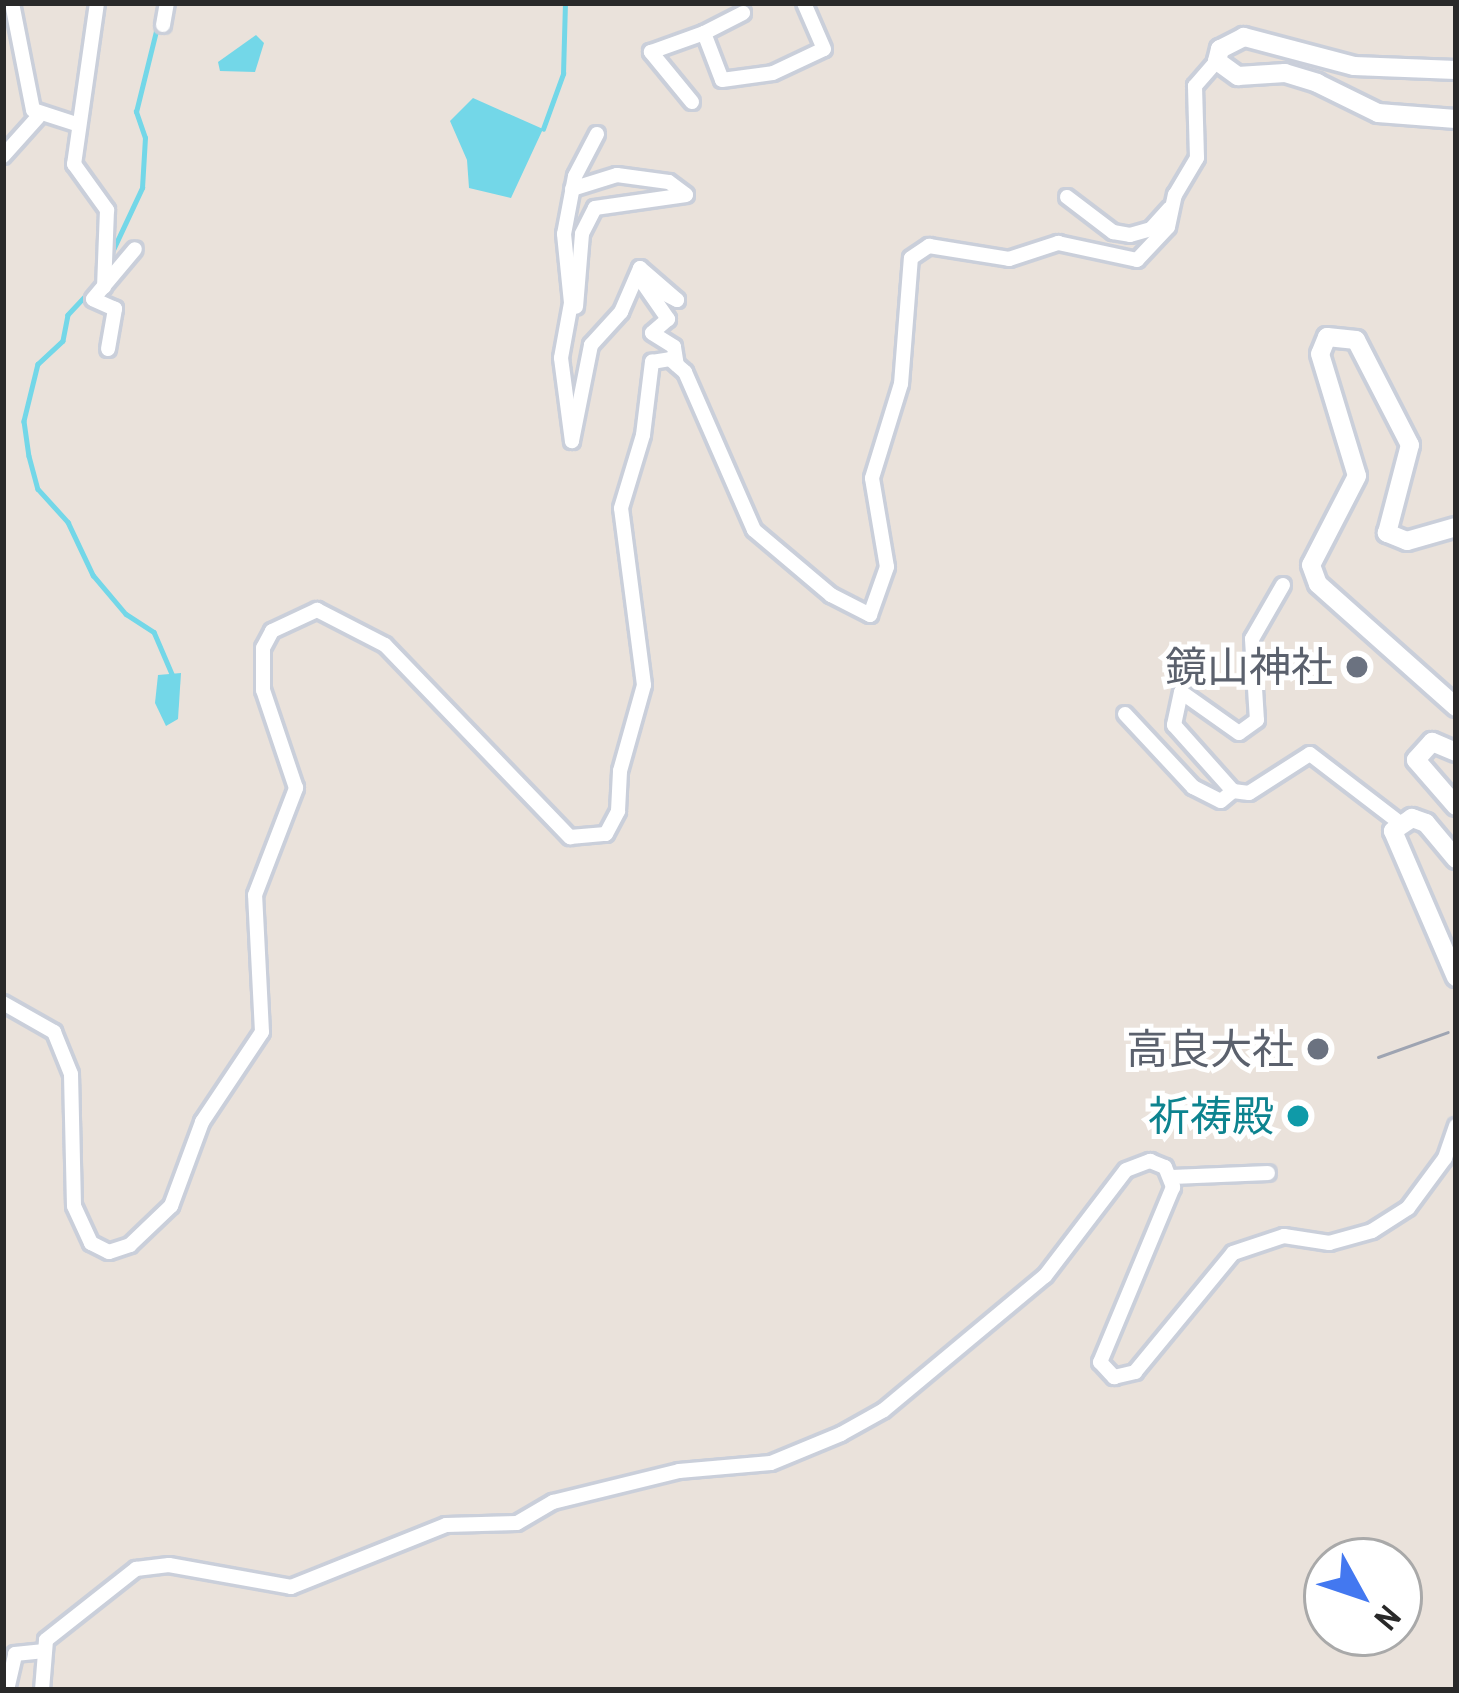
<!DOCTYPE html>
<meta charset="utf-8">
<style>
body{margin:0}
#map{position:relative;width:1459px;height:1693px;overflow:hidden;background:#eae2db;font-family:"Archivo Narrow","Noto Sans JP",sans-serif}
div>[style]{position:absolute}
.water>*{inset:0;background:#73d7e8}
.stream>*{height:4.5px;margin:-2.25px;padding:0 2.25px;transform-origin:2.25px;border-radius:2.25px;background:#73d7e8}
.roads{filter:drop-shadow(3px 0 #cacfda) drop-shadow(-3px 0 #cacfda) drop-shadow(0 3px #cacfda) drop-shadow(0 -3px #cacfda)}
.street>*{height:14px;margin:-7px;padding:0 7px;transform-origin:7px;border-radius:7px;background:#fff}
.secondary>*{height:18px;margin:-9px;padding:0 9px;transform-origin:9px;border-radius:9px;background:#fff}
.tram>*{height:3px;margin:-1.5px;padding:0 1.5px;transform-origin:1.5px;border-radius:1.5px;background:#9ea4b2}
.dots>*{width:33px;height:33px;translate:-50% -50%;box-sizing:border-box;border:6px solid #fff;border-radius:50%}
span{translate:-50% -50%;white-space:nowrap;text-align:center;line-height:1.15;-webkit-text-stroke:10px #fff;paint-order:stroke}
.worship-label{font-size:42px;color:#5b616d}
.right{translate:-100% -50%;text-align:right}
.culture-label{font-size:42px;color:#0d838f}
.frame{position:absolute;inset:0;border:6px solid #292929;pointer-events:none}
.north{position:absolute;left:1303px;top:1537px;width:120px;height:120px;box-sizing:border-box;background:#fff;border:3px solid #a9a9a9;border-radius:50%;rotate:130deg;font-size:33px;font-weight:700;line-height:48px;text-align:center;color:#292929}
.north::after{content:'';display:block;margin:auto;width:42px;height:54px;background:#4378f0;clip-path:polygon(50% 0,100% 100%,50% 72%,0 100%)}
</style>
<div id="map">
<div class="water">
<div style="clip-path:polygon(256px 35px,264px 43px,255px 72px,220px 71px,218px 62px)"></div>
<div style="clip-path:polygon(473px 98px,543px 129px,511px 198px,469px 188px,467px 160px,450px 121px)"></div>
<div style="clip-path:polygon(181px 673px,178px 719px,166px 726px,155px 703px,158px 675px)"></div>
</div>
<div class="stream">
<div style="left:543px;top:129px;width:59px;rotate:-70deg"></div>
<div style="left:563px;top:74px;width:71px;rotate:-88.4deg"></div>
<div style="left:112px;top:252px;width:71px;rotate:-64.9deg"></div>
<div style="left:142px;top:188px;width:50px;rotate:-86.6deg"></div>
<div style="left:145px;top:138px;width:28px;rotate:-109deg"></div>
<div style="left:136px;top:112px;width:92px;rotate:-76.1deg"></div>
<div style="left:98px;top:283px;width:44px;rotate:133.2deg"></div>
<div style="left:68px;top:315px;width:26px;rotate:101deg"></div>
<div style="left:63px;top:341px;width:34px;rotate:137deg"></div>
<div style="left:38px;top:364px;width:59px;rotate:103.8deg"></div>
<div style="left:24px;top:421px;width:35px;rotate:82deg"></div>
<div style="left:29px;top:456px;width:34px;rotate:75deg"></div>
<div style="left:38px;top:489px;width:45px;rotate:47.7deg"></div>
<div style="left:68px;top:522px;width:59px;rotate:64.7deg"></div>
<div style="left:93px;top:575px;width:51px;rotate:49.8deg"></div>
<div style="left:126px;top:614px;width:33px;rotate:33deg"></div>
<div style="left:154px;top:632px;width:46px;rotate:66.8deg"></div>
</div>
<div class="roads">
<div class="street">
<div style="left:12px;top:3px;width:109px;rotate:78.9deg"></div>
<div style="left:33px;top:110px;width:45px;rotate:18deg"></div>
<div style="left:97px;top:3px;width:163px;rotate:98.1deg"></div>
<div style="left:74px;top:164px;width:57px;rotate:54.3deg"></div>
<div style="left:107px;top:210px;width:77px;rotate:92.2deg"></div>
<div style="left:163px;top:25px;width:22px;rotate:-80deg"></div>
<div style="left:704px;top:33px;width:44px;rotate:-27.1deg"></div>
<div style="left:692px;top:102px;width:65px;rotate:-129.4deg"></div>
<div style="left:651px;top:52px;width:56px;rotate:-19.7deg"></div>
<div style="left:704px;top:33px;width:50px;rotate:69deg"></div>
<div style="left:722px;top:80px;width:51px;rotate:-7.8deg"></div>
<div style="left:773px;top:73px;width:56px;rotate:-25.2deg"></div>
<div style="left:824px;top:49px;width:50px;rotate:-113.5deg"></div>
<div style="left:597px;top:134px;width:47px;rotate:117.6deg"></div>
<div style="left:575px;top:176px;width:59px;rotate:100.7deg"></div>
<div style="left:564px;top:234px;width:69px;rotate:84.2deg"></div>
<div style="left:571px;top:303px;width:56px;rotate:100.3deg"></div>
<div style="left:561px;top:358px;width:84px;rotate:82.5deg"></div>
<div style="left:572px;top:441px;width:98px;rotate:-78.8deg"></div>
<div style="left:591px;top:345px;width:45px;rotate:-47.7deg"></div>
<div style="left:621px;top:312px;width:48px;rotate:-66.6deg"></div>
<div style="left:640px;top:268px;width:49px;rotate:40.9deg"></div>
<div style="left:677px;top:300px;width:38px;rotate:-153deg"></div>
<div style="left:643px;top:283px;width:44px;rotate:55.2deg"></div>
<div style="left:668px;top:319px;width:21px;rotate:139deg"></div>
<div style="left:652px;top:333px;width:26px;rotate:32deg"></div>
<div style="left:674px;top:347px;width:18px;rotate:81deg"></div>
<div style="left:3px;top:156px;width:52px;rotate:-48.1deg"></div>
<div style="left:572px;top:189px;width:47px;rotate:-17.3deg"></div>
<div style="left:617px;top:175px;width:52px;rotate:7.7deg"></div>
<div style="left:669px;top:182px;width:21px;rotate:37deg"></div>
<div style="left:686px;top:195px;width:92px;rotate:171.9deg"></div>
<div style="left:595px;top:208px;width:29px;rotate:117deg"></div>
<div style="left:582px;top:234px;width:73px;rotate:94.7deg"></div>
<div style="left:1067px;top:197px;width:58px;rotate:37.3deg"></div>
<div style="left:1113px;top:232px;width:17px;rotate:10deg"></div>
<div style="left:1130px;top:235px;width:22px;rotate:-16deg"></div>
<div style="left:1151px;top:229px;width:28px;rotate:-48deg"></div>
<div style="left:108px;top:349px;width:41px;rotate:-80.1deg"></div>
<div style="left:115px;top:309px;width:24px;rotate:-156deg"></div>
<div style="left:93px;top:299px;width:65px;rotate:-50deg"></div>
<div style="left:1283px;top:585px;width:62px;rotate:119.9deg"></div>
<div style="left:1252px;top:639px;width:81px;rotate:86.5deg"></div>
<div style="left:1257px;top:720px;width:22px;rotate:144deg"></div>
<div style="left:1239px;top:733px;width:71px;rotate:-144.7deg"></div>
<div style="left:1181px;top:692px;width:34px;rotate:102deg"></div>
<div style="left:1174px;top:725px;width:89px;rotate:48.2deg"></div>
<div style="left:1233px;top:791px;width:16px;rotate:7deg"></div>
<div style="left:1249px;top:793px;width:72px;rotate:-32.6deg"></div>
<div style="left:1310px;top:754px;width:113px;rotate:37.5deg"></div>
<div style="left:1125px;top:714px;width:100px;rotate:47deg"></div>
<div style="left:1193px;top:787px;width:31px;rotate:27deg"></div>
<div style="left:1221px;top:801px;width:16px;rotate:-40deg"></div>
<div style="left:3px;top:1003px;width:59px;rotate:29.6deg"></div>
<div style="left:54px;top:1032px;width:45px;rotate:68deg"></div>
<div style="left:71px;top:1074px;width:132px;rotate:88.7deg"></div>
<div style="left:74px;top:1206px;width:41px;rotate:65.3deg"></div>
<div style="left:91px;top:1243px;width:20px;rotate:27deg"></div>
<div style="left:109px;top:1252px;width:22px;rotate:-18deg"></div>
<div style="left:130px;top:1245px;width:57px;rotate:-43.6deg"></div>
<div style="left:171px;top:1206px;width:90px;rotate:-69.7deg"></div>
<div style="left:202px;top:1122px;width:108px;rotate:-56.3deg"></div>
<div style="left:262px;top:1032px;width:137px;rotate:-92.9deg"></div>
<div style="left:255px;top:895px;width:115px;rotate:-69deg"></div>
<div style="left:296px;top:788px;width:103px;rotate:-108.6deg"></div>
<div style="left:263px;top:690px;width:42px;rotate:-90deg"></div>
<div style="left:263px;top:648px;width:19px;rotate:-62deg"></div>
<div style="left:272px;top:631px;width:50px;rotate:-25deg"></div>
<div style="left:317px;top:610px;width:76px;rotate:27.2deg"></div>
<div style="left:385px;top:645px;width:267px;rotate:46.1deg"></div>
<div style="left:570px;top:837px;width:36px;rotate:-5deg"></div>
<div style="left:606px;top:834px;width:26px;rotate:-62deg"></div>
<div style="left:618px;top:811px;width:40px;rotate:-87.1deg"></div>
<div style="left:620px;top:771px;width:89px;rotate:-74.4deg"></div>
<div style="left:644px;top:685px;width:178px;rotate:-97.4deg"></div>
<div style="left:621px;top:508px;width:76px;rotate:-73.2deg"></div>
<div style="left:643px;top:435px;width:74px;rotate:-83deg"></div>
<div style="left:652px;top:362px;width:18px;rotate:-9deg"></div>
<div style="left:670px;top:359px;width:20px;rotate:41deg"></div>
<div style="left:685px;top:372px;width:172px;rotate:66.4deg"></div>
<div style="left:754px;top:530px;width:101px;rotate:40.2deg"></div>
<div style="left:831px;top:595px;width:44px;rotate:27.1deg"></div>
<div style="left:870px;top:615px;width:51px;rotate:-70.5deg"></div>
<div style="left:887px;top:567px;width:90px;rotate:-99.6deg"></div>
<div style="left:872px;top:478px;width:98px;rotate:-72.9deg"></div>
<div style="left:901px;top:384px;width:126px;rotate:-85.5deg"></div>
<div style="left:911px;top:258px;width:22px;rotate:-34deg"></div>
<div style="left:929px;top:246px;width:81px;rotate:9.2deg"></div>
<div style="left:1009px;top:259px;width:52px;rotate:-18.1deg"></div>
<div style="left:1058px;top:243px;width:81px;rotate:12.1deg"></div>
<div style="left:1137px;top:260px;width:45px;rotate:-46.8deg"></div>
<div style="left:1168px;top:227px;width:33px;rotate:-78deg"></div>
<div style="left:1175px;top:195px;width:43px;rotate:-59.3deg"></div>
<div style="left:1197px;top:158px;width:72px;rotate:-91.6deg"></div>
<div style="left:1195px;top:86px;width:33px;rotate:-49deg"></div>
<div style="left:1173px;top:1177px;width:95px;rotate:-2.4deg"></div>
<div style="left:7px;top:1690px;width:37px;rotate:-77deg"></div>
<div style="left:15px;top:1654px;width:27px;rotate:-6deg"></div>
<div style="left:42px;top:1690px;width:50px;rotate:-85.4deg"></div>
<div style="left:46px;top:1640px;width:115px;rotate:-38.3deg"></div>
<div style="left:136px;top:1569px;width:33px;rotate:-7deg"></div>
<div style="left:169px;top:1565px;width:124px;rotate:10.2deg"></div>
<div style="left:291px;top:1587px;width:167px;rotate:-21.8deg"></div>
<div style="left:446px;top:1525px;width:71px;rotate:-1.6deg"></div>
<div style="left:517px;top:1523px;width:42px;rotate:-30.3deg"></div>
<div style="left:553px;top:1502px;width:130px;rotate:-13.8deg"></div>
<div style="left:679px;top:1471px;width:92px;rotate:-5deg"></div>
<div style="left:771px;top:1463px;width:76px;rotate:-22.5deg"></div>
<div style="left:841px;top:1434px;width:49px;rotate:-29.2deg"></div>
<div style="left:884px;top:1410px;width:209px;rotate:-39.8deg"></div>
<div style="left:1045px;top:1276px;width:133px;rotate:-52.6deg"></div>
<div style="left:1126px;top:1170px;width:26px;rotate:-21deg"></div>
<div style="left:1150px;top:1161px;width:16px;rotate:22deg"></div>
<div style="left:1165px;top:1167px;width:22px;rotate:68deg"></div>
<div style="left:1173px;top:1187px;width:190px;rotate:112.6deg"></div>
<div style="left:1100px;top:1362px;width:21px;rotate:47deg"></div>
<div style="left:1114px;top:1377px;width:22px;rotate:-13deg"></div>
<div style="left:1135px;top:1372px;width:154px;rotate:-50.5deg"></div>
<div style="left:1233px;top:1253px;width:54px;rotate:-18.4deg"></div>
<div style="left:1284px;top:1236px;width:46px;rotate:8.8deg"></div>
<div style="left:1329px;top:1243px;width:45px;rotate:-15.6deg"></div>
<div style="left:1372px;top:1231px;width:43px;rotate:-32.6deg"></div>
<div style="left:1408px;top:1208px;width:62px;rotate:-53.5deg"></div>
<div style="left:1445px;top:1158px;width:34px;rotate:-71deg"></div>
</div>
<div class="secondary">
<div style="left:1456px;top:70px;width:102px;rotate:-177.8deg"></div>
<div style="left:1354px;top:66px;width:114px;rotate:-165.2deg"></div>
<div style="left:1244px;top:37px;width:27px;rotate:153deg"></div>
<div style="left:1220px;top:49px;width:12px;rotate:104deg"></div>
<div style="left:1217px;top:61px;width:26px;rotate:36deg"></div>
<div style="left:1238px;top:76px;width:47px;rotate:-3.7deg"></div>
<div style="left:1285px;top:73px;width:34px;rotate:17deg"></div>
<div style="left:1317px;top:83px;width:68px;rotate:26.2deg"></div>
<div style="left:1378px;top:113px;width:78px;rotate:4.4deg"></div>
<div style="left:1456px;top:527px;width:51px;rotate:164.1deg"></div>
<div style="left:1407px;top:541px;width:22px;rotate:-158deg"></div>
<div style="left:1387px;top:533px;width:91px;rotate:-75.4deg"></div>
<div style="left:1410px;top:445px;width:118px;rotate:-117.2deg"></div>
<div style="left:1356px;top:340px;width:29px;rotate:-174deg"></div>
<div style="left:1327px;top:337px;width:18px;rotate:112deg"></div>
<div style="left:1320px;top:354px;width:127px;rotate:73.1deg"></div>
<div style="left:1357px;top:476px;width:100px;rotate:117.3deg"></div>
<div style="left:1311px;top:565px;width:20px;rotate:70deg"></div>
<div style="left:1318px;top:584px;width:185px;rotate:41.7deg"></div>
<div style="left:1456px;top:752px;width:26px;rotate:-157deg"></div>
<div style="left:1432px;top:742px;width:24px;rotate:132deg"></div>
<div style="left:1416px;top:760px;width:61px;rotate:49deg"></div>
<div style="left:1456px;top:859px;width:47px;rotate:-129.8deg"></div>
<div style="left:1426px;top:823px;width:15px;rotate:-160deg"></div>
<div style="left:1412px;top:818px;width:23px;rotate:146deg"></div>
<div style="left:1393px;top:831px;width:159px;rotate:66.7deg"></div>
</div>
</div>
<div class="tram">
<div style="left:1378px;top:1057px;width:74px;rotate:-19.7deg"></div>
</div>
<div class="dots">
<div style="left:1357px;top:667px;background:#6b7280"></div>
<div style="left:1318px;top:1049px;background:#6b7280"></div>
<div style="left:1298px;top:1116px;background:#0f9aa8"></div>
</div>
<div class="worship-label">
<span class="right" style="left:1333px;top:667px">鏡山神社</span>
<span class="right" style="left:1294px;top:1049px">高良大社</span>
</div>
<div class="culture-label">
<span class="right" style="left:1274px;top:1116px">祈祷殿</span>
</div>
<div class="frame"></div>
<div class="north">N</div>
</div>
